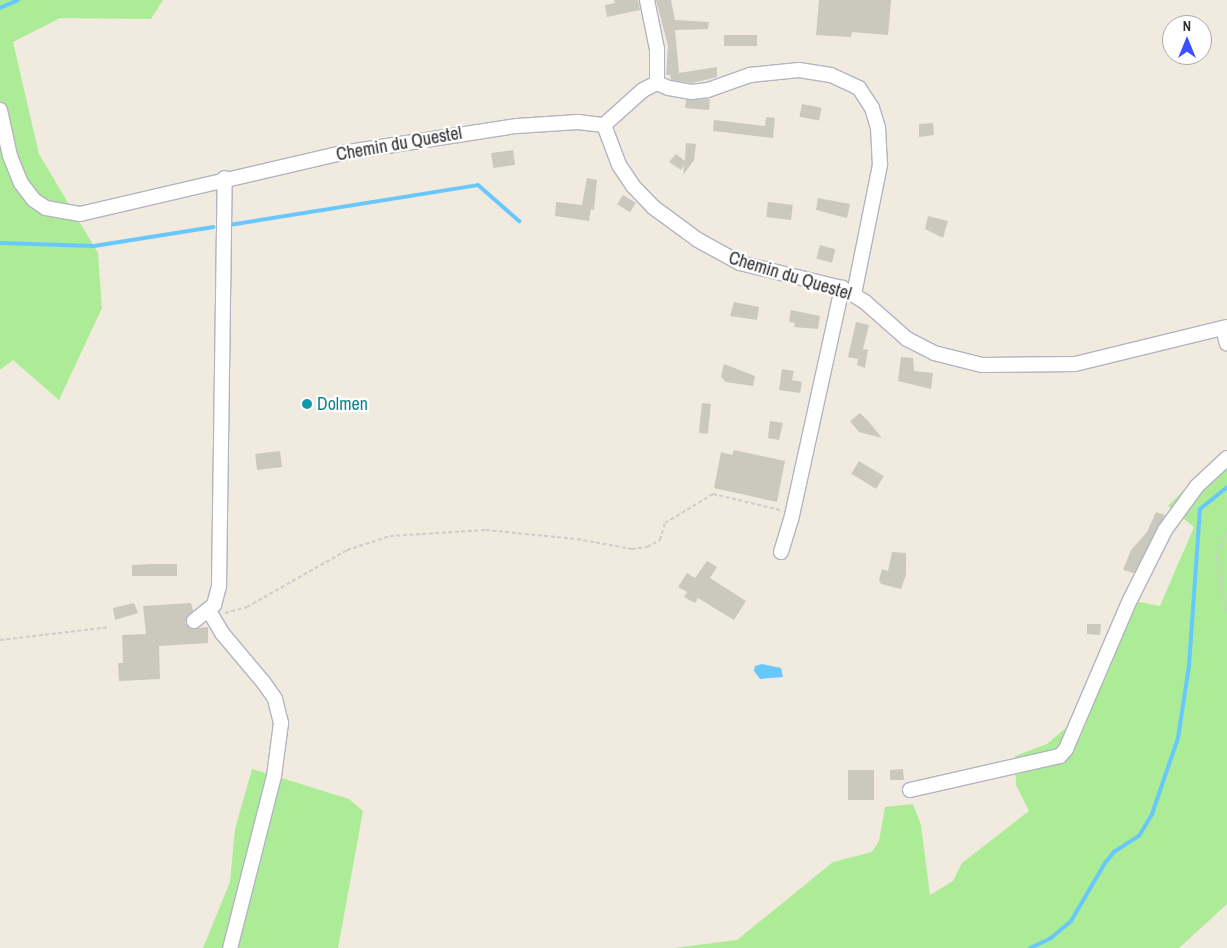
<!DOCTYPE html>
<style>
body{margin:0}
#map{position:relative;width:1227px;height:948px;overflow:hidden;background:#f0eadf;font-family:"Archivo Narrow",sans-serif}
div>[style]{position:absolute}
.green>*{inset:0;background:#acec96}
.water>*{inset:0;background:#68c8fc}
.stream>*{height:4px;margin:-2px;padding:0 2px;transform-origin:2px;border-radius:2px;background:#68c8fc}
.building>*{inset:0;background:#cbc8bd;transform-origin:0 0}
.path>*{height:2px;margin-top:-1px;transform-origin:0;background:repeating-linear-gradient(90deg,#cdcdcd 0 4px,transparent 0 6.5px)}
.roads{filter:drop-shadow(1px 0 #b3b4c2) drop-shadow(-1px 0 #b3b4c2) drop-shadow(0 1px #b3b4c2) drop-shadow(0 -1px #b3b4c2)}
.minor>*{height:14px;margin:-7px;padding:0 7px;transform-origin:7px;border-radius:7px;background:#fff}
.dots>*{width:14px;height:14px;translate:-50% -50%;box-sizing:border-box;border:2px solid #fff;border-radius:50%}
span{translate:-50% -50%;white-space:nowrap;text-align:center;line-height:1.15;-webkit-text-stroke:4.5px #fff;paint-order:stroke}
.street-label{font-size:18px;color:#2d2d2d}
.culture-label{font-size:18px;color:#0d838f}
.left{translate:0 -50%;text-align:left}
.north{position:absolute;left:1162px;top:15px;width:50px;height:50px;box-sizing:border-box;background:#fff;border:1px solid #ababab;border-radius:50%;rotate:0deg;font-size:14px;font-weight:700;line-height:20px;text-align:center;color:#2d2d2d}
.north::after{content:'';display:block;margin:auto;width:18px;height:22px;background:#3d50ff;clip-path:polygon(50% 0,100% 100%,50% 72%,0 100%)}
</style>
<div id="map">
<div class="green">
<div style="clip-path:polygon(0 0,163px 0,151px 19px,60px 18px,13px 42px,39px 154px,98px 253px,102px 308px,59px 400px,13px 360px,0 370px)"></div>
<div style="clip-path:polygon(1227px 461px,1227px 904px,1179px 948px,674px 948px,737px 940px,833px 862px,872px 852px,879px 841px,885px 807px,913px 804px,921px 825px,930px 895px,953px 881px,962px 863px,1029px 811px,1016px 785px,1015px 756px,1047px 744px,1091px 707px,1130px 600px,1160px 606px,1194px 527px,1168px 506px,1208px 466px,1220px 467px)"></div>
<div style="clip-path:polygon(252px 769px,349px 799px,363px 811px,338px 948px,203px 948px,230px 882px,235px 829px)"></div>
</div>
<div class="water">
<div style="clip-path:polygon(762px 664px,781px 668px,783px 677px,760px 679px,754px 671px,755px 666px)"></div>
</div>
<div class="stream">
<div style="left:0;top:8px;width:20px;rotate:-24deg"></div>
<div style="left:229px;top:225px;width:252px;rotate:-9.1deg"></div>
<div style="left:478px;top:185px;width:55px;rotate:41.3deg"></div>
<div style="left:0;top:243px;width:94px;rotate:1.8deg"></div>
<div style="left:94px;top:246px;width:121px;rotate:-9deg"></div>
<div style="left:1030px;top:948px;width:23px;rotate:-25deg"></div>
<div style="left:1051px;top:938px;width:26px;rotate:-40deg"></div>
<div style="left:1071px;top:921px;width:67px;rotate:-59.6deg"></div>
<div style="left:1105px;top:863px;width:14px;rotate:-51deg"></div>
<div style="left:1114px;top:852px;width:30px;rotate:-33deg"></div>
<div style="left:1139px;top:836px;width:26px;rotate:-59deg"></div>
<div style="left:1152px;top:814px;width:80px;rotate:-71.1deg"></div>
<div style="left:1178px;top:738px;width:73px;rotate:-81.3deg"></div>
<div style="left:1189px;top:666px;width:157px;rotate:-86deg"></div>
<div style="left:1200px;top:509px;width:35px;rotate:-39deg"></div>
</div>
<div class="building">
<div style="clip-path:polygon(614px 0,638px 0,640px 10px,607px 17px,605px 5px,615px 3px)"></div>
<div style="clip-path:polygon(656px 0,671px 0,675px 20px,709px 22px,708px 29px,675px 30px,679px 73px,717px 67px,717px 77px,692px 83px,671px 80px,670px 75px,666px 75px,668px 46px)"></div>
<div style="clip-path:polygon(819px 0,891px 0,888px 35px,852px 32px,851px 37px,816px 35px)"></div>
<div style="left:724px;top:35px;width:33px;height:11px"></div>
<div style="clip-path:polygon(710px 99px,709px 110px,685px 108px,686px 100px)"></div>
<div style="left:802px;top:104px;width:20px;height:13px;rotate:11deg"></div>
<div style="clip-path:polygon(766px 117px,775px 118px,773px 138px,713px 131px,714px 120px,765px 126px)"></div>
<div style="clip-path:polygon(933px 123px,934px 135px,919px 137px,919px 124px)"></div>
<div style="clip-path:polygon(686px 143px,696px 144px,694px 160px,683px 175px,684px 165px,681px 170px,669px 162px,676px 154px,685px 161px)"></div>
<div style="left:513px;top:150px;width:15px;height:22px;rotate:82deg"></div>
<div style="clip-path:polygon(587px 178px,597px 180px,594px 210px,591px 209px,589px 221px,555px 216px,556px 202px,582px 205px)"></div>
<div style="left:623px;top:195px;width:15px;height:11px;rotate:32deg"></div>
<div style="clip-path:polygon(818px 198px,850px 204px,847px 218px,816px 210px)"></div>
<div style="left:768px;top:202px;width:25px;height:15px;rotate:7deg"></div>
<div style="clip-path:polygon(928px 216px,948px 221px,943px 238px,925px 229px)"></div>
<div style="left:820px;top:245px;width:16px;height:14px;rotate:15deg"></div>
<div style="clip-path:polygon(734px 302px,759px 307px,757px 320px,730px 316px)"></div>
<div style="clip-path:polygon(791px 310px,820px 316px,818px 329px,794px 327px,795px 323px,789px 322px)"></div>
<div style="clip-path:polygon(856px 322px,869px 325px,863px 349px,868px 350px,865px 368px,857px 365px,858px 359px,848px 357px)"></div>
<div style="clip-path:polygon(901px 357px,913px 358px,914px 371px,933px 373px,931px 389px,898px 381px)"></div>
<div style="clip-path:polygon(724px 364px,755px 376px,753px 386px,726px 382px,721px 377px)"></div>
<div style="clip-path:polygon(782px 369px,794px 371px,792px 380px,802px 382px,800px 393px,779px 390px)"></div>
<div style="left:702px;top:403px;width:9px;height:30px;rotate:6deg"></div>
<div style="clip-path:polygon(860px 413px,869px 422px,882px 438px,859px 432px,850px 421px)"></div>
<div style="clip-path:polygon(770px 421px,783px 423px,779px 440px,768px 438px)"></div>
<div style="clip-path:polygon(734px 450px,785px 461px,777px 502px,714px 488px,721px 452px,732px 455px)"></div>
<div style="left:280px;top:451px;width:16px;height:25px;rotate:83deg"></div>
<div style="left:859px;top:461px;width:29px;height:15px;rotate:31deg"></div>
<div style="clip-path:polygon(1156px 512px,1165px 515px,1134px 573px,1123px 570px,1131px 550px,1147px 532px)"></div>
<div style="clip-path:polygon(892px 552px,906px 553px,906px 575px,901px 589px,881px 584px,879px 580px,882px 569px,888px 571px)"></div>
<div style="clip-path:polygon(707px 561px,717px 567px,710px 578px,746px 601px,734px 620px,698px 598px,695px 603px,684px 597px,687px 592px,678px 587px,687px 573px,695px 578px)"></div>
<div style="clip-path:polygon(152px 564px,177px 564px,177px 576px,132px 576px,132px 565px)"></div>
<div style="clip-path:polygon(134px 603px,138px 613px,115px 620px,113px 608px)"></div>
<div style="clip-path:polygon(191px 603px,193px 611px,185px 623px,191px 629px,208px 627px,208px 643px,159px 646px,160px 679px,119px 681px,118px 663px,123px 663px,122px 635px,146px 634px,143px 606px)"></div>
<div style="clip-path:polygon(1087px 624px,1101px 624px,1100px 635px,1087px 634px)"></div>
<div style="clip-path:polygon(903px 769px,904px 780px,890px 780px,890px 770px)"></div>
<div style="left:874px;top:770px;width:30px;height:26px;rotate:90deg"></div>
</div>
<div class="path">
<div style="left:1227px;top:531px;width:28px;rotate:113deg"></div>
<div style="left:1216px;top:557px;width:59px;rotate:79.3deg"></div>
<div style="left:225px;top:613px;width:23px;rotate:-15deg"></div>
<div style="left:247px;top:607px;width:115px;rotate:-29.7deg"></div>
<div style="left:347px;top:550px;width:45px;rotate:-18deg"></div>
<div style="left:390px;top:536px;width:96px;rotate:-3.6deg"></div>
<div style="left:486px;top:530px;width:91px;rotate:5.6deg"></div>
<div style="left:577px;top:539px;width:56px;rotate:10.3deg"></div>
<div style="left:632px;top:549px;width:15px;rotate:-8deg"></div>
<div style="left:647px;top:547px;width:15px;rotate:-28deg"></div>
<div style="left:660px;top:540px;width:18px;rotate:-74deg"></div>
<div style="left:665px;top:523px;width:56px;rotate:-31.1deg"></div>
<div style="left:713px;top:494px;width:69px;rotate:13.4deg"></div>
<div style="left:0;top:640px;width:111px;rotate:-6.7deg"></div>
</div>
<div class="roads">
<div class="minor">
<div style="left:647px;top:0;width:50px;rotate:78.5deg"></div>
<div style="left:657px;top:49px;width:34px;rotate:90deg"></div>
<div style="left:657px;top:83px;width:13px;rotate:23deg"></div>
<div style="left:669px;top:88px;width:23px;rotate:10deg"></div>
<div style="left:692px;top:92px;width:16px;rotate:-7deg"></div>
<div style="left:708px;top:90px;width:45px;rotate:-19.7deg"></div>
<div style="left:750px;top:75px;width:49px;rotate:-5.8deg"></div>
<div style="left:799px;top:70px;width:32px;rotate:9deg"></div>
<div style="left:831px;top:75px;width:31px;rotate:25deg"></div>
<div style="left:859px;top:88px;width:24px;rotate:57deg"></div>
<div style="left:872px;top:108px;width:21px;rotate:73deg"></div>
<div style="left:878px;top:128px;width:37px;rotate:87deg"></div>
<div style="left:880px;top:165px;width:132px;rotate:101.4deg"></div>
<div style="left:0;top:110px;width:47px;rotate:77.7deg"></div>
<div style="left:10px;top:156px;width:29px;rotate:68deg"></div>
<div style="left:21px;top:183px;width:21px;rotate:53deg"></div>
<div style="left:34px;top:200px;width:14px;rotate:34deg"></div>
<div style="left:46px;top:208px;width:35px;rotate:10deg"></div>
<div style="left:80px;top:214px;width:269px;rotate:-13.1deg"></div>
<div style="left:342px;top:153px;width:177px;rotate:-8.8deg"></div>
<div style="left:517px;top:126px;width:61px;rotate:-3.8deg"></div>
<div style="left:578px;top:122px;width:26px;rotate:7deg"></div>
<div style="left:604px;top:125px;width:52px;rotate:-41.9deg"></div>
<div style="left:643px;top:90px;width:16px;rotate:-27deg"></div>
<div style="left:604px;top:125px;width:43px;rotate:69.4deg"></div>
<div style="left:619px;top:165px;width:25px;rotate:56deg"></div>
<div style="left:633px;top:186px;width:29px;rotate:46deg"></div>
<div style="left:653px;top:207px;width:56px;rotate:36.3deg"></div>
<div style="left:698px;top:240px;width:48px;rotate:28.7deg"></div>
<div style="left:740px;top:263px;width:105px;rotate:13.8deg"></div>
<div style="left:842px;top:288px;width:27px;rotate:31deg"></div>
<div style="left:865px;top:302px;width:56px;rotate:41.4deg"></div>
<div style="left:907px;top:339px;width:30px;rotate:27deg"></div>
<div style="left:934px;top:353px;width:49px;rotate:14deg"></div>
<div style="left:982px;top:365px;width:93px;rotate:-0.6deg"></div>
<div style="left:1075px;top:364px;width:156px;rotate:-13.7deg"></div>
<div style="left:1223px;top:328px;width:16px;rotate:76deg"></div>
<div style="left:781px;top:552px;width:34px;rotate:-73deg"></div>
<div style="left:791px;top:520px;width:238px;rotate:-77.6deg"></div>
<div style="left:209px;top:611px;width:26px;rotate:59deg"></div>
<div style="left:222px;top:633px;width:65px;rotate:50deg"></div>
<div style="left:264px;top:683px;width:19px;rotate:55deg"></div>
<div style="left:275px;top:699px;width:25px;rotate:76deg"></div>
<div style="left:281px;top:723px;width:53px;rotate:97.5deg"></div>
<div style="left:274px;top:776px;width:178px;rotate:104.3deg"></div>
<div style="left:194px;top:621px;width:26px;rotate:-39deg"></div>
<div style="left:214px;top:605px;width:20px;rotate:-75deg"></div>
<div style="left:219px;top:586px;width:408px;rotate:-89.2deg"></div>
<div style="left:910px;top:790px;width:154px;rotate:-12.8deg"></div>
<div style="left:1060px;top:756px;width:9px;rotate:-49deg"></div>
<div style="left:1066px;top:749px;width:162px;rotate:-66.8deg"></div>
<div style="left:1130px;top:600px;width:78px;rotate:-63.4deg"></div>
<div style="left:1165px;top:530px;width:54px;rotate:-54deg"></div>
<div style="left:1197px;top:486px;width:41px;rotate:-43deg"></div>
</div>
</div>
<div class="dots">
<div style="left:307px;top:404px;background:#0f9aa8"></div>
</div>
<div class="street-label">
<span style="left:399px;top:144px;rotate:-10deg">Chemin du Questel</span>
<span style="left:790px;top:276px;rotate:17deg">Chemin du Questel</span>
</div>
<div class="culture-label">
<span class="left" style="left:317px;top:404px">Dolmen</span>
</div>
<div class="north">N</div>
</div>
